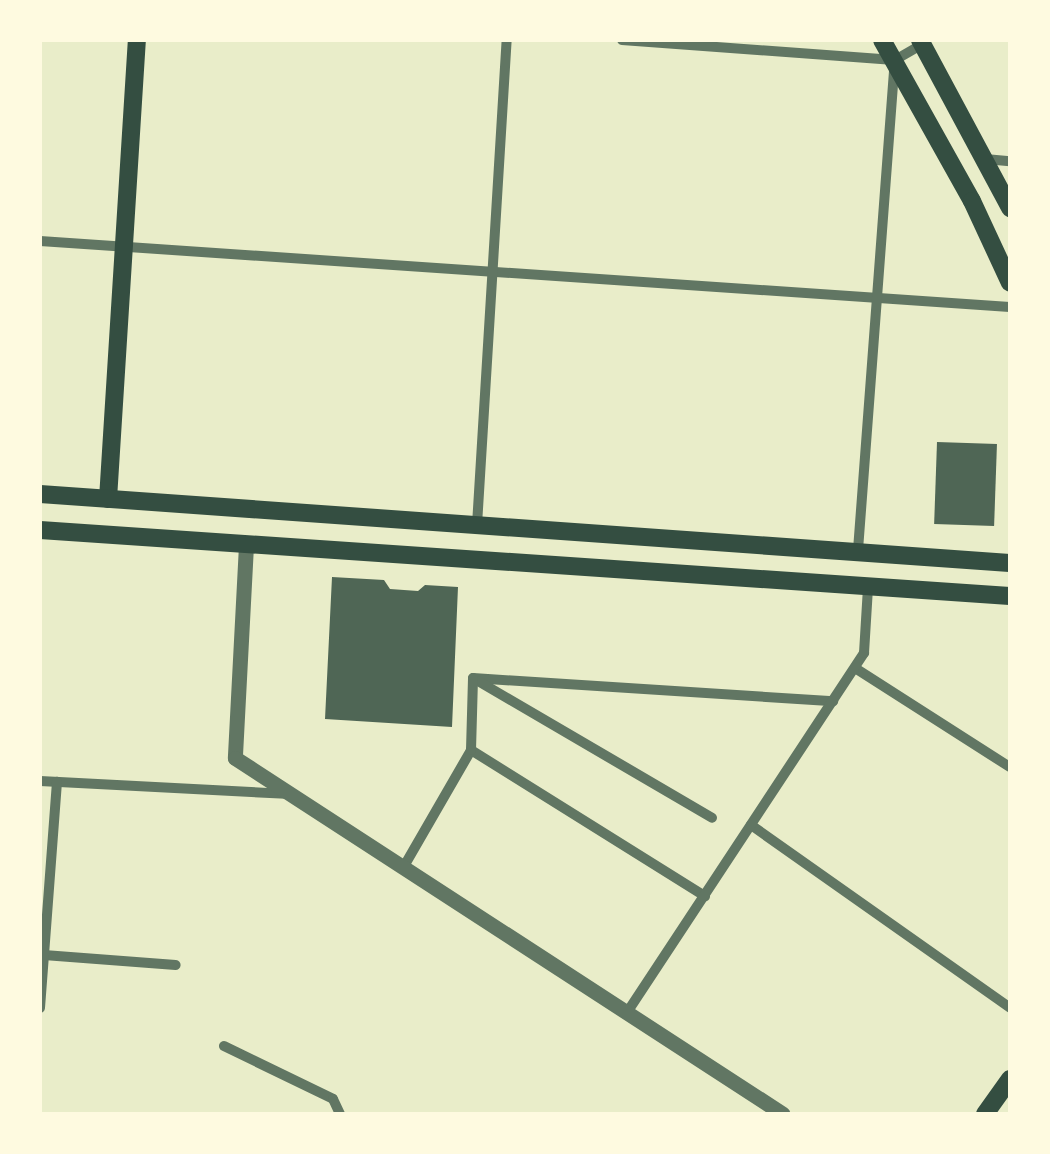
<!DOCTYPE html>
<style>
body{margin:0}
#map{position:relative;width:1050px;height:1154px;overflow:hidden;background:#e9edc9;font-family:Figtree,sans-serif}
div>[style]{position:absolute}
.building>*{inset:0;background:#4f6655;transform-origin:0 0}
.minor>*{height:10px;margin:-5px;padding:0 5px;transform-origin:5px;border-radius:5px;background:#617663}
.tertiary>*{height:15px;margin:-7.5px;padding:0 7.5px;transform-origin:7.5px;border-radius:7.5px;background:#617663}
.secondary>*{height:18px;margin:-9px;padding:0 9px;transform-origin:9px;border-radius:9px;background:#344e41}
.primary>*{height:18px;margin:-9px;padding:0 9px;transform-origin:9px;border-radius:9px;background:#344e41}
span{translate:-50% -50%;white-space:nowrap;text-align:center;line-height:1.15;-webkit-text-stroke:8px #fefae0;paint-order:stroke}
.frame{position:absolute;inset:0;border:42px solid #fefae0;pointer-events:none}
</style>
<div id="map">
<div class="building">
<div style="left:937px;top:442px;width:60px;height:82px;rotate:2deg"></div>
<div style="clip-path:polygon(332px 577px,384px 580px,390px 589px,418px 591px,425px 585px,458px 587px,452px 727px,325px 719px)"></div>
</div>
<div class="minor">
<div style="left:622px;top:40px;width:273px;rotate:4.2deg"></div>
<div style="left:895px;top:60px;width:32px;rotate:-30deg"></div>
<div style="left:985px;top:159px;width:25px;rotate:5deg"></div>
<div style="left:40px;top:241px;width:972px;rotate:3.89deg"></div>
<div style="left:477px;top:525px;width:486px;rotate:-86.5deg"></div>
<div style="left:858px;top:550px;width:484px;rotate:-85.7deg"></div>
<div style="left:855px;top:668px;width:184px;rotate:32.6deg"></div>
<div style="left:473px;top:678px;width:361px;rotate:3.7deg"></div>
<div style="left:478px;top:681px;width:271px;rotate:30.3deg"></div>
<div style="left:471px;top:750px;width:276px;rotate:32deg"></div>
<div style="left:40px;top:781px;width:246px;rotate:3deg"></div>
<div style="left:751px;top:825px;width:317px;rotate:35.2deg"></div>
<div style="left:403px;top:868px;width:136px;rotate:-60deg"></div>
<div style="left:471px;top:750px;width:72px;rotate:-88.4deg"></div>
<div style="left:44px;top:955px;width:132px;rotate:4.3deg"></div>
<div style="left:40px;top:1008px;width:227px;rotate:-85.7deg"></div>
<div style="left:628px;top:1011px;width:429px;rotate:-56.6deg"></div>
<div style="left:864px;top:653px;width:66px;rotate:-86.5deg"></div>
<div style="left:224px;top:1046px;width:121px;rotate:25.9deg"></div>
<div style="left:333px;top:1099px;width:17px;rotate:65deg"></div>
</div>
<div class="tertiary">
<div style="left:246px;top:545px;width:213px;rotate:93deg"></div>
<div style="left:235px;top:758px;width:653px;rotate:33.01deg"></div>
</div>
<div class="secondary">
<div style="left:108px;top:499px;width:460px;rotate:-86.4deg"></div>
</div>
<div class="primary">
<div style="left:882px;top:40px;width:184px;rotate:60.8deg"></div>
<div style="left:972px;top:201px;width:90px;rotate:65.1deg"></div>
<div style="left:920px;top:40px;width:191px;rotate:61.8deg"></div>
<div style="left:40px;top:494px;width:972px;rotate:4.07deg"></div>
<div style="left:40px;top:530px;width:972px;rotate:3.89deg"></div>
<div style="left:985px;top:1114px;width:43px;rotate:-54.5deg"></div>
</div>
<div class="frame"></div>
</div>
